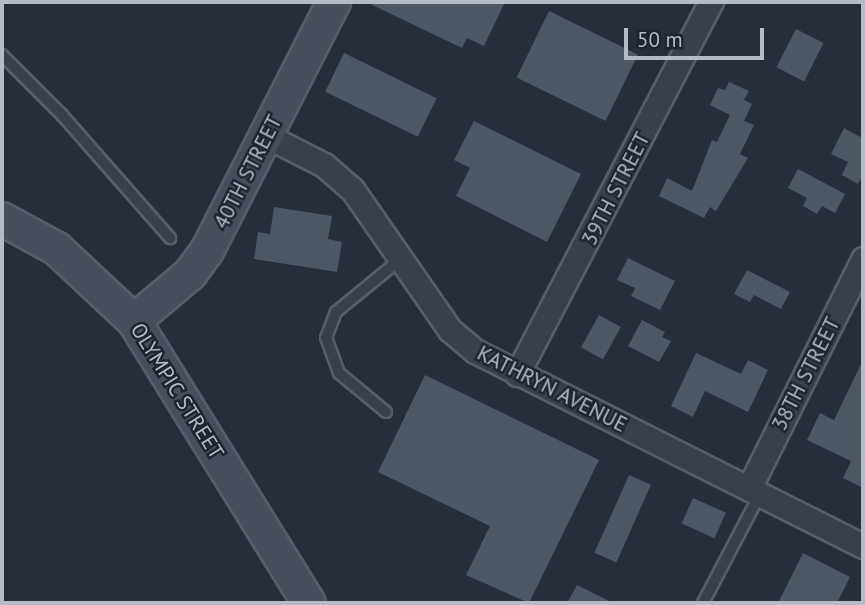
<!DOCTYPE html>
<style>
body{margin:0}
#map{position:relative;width:865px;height:605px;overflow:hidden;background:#252e39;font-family:"PT Sans",sans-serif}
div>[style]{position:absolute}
.building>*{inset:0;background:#4e5865;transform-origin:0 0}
.roads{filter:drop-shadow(2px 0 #575e68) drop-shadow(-2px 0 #575e68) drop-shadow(0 2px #575e68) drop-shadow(0 -2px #575e68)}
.lane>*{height:10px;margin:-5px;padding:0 5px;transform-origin:5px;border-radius:5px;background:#39404a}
.street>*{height:23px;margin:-11.5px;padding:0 11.5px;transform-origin:11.5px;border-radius:11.5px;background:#39404a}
.secondary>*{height:32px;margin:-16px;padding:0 16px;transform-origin:16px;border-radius:16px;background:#474f5c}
span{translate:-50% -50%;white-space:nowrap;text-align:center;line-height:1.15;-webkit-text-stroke:5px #1e252f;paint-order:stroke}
.street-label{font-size:21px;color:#b4bbc5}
.frame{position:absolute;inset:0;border:4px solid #b4bbc5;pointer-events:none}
.scale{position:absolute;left:624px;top:28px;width:140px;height:32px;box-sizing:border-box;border:4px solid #b4bbc5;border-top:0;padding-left:9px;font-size:21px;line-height:24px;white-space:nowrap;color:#b4bbc5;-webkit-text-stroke:5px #1e252f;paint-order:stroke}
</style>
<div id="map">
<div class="building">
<div style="clip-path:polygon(366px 2px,505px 2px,484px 46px,467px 38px,462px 48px)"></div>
<div style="left:549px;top:11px;width:99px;height:74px;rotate:26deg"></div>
<div style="left:796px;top:29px;width:31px;height:43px;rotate:27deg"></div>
<div style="left:344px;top:53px;width:103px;height:43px;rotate:26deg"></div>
<div style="clip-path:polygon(729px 82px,749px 91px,744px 100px,752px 104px,744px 121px,754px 125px,740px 154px,748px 158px,716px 211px,710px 207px,704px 218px,659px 196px,667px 178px,692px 191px,712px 140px,717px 142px,730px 115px,710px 105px,718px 88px,725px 90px)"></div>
<div style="clip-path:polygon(474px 121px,581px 174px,547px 242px,456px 196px,470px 168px,454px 160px)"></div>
<div style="clip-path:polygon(844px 128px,860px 137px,863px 131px,863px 174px,858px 184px,842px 175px,848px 162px,831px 154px)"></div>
<div style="clip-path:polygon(798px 169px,845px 194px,835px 213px,822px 206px,817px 214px,803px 206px,807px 198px,788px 188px)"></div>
<div style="clip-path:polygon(274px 207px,332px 216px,328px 239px,342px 242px,337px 272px,254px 259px,258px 232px,270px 234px)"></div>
<div style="clip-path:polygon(628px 258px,675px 281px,660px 310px,631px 296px,635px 288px,617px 280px)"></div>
<div style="clip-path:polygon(747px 270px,790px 292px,781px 309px,754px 295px,750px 302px,734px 294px)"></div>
<div style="left:599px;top:315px;width:25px;height:37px;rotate:29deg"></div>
<div style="clip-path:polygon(642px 320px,665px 332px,662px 337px,671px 341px,659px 362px,628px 346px)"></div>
<div style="clip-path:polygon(696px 353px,741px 374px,748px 360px,768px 370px,748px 412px,705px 391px,693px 417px,671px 406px)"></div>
<div style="clip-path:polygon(863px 360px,863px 488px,843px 478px,851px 461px,807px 440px,820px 413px,834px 420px)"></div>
<div style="clip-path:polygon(425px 375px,599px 460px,529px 603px,466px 575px,490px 526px,378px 472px)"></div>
<div style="left:629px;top:475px;width:24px;height:85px;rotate:24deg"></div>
<div style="left:693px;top:498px;width:36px;height:28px;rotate:24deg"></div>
<div style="clip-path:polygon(803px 553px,850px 577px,837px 603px,778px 603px)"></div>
<div style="clip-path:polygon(577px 585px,613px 603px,567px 603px)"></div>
</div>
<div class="roads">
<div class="lane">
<div style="left:2px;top:55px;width:85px;rotate:45deg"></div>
<div style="left:62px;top:115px;width:164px;rotate:48.7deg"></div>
<div style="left:386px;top:412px;width:61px;rotate:-140.3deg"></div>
<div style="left:339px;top:373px;width:37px;rotate:-110deg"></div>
<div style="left:326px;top:338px;width:28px;rotate:-69deg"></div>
<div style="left:336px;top:312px;width:85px;rotate:-39.3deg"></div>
<div style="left:703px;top:603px;width:123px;rotate:-62.4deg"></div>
</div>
<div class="street">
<div style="left:267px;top:136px;width:64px;rotate:27deg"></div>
<div style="left:324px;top:165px;width:37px;rotate:41deg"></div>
<div style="left:352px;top:189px;width:172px;rotate:55.2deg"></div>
<div style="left:450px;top:330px;width:33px;rotate:40deg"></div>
<div style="left:475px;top:351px;width:434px;rotate:26.7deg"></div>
<div style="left:517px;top:374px;width:420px;rotate:-62.5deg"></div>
<div style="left:749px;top:488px;width:256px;rotate:-63.5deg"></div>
</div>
<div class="secondary">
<div style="left:2px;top:219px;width:63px;rotate:28.6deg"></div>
<div style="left:57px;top:249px;width:105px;rotate:43.1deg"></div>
<div style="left:134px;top:321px;width:332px;rotate:58.2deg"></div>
<div style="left:134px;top:321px;width:73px;rotate:-40deg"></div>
<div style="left:190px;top:274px;width:29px;rotate:-54deg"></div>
<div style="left:207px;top:251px;width:280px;rotate:-63deg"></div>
</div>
</div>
<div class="street-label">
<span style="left:248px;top:172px;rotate:-63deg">40TH STREET</span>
<span style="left:616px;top:189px;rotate:-63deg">39TH STREET</span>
<span style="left:806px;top:374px;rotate:-63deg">38TH STREET</span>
<span style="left:552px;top:389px;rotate:27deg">KATHRYN AVENUE</span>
<span style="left:177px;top:391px;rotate:58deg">OLYMPIC STREET</span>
</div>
<div class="frame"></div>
<div class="scale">50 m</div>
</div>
